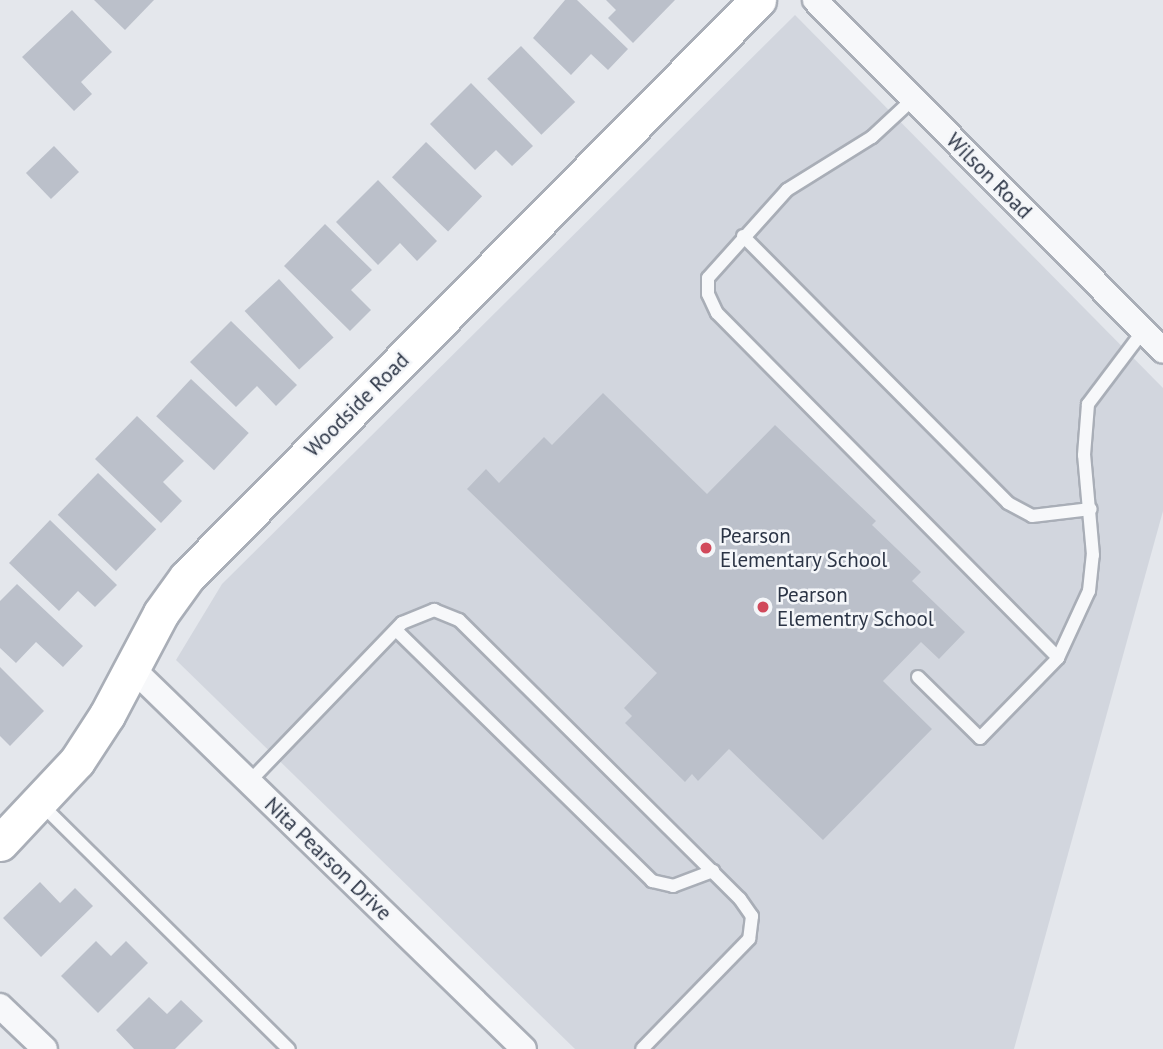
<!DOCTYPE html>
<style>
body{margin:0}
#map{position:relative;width:1163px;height:1049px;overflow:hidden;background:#e4e7ec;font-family:"PT Sans",sans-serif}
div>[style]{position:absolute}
.built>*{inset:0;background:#d2d6de}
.building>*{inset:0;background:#bbc0ca;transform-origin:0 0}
.roads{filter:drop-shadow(2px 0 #a9aeb7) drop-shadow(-2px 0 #a9aeb7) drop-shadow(0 2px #a9aeb7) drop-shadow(0 -2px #a9aeb7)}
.lane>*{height:12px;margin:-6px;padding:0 6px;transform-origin:6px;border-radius:6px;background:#f7f8fa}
.street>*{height:24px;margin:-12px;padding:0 12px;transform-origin:12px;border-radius:12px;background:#f7f8fa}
.secondary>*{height:35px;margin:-17.5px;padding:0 17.5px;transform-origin:17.5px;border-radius:17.5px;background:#fff}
.dots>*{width:19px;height:19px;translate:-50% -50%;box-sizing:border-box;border:4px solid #f4f6f9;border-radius:50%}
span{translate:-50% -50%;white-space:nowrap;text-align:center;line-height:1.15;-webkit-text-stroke:5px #f4f6f9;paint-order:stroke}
.street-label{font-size:21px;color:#2b3445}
.poi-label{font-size:21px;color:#2b3445}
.left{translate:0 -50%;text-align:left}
</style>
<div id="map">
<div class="built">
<div style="clip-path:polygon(795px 15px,1163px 388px,1163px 511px,1014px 1049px,575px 1049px,176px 660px,222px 584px)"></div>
</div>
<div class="building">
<div style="clip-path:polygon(94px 0,154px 0,125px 30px)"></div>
<div style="clip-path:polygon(565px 0,577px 0,628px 49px,608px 70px,591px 54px,571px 75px,533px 38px)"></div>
<div style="clip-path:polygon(606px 0,675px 0,633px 43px,608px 18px,616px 10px)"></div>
<div style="clip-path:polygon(72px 10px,112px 52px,81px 82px,92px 94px,74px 111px,22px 57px)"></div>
<div style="left:521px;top:46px;width:78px;height:47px;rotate:46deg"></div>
<div style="clip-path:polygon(471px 83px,533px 146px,512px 166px,496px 150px,475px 170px,430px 124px)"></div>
<div style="left:426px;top:142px;width:78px;height:49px;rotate:44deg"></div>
<div style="left:54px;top:146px;width:36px;height:39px;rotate:46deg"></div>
<div style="clip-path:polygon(378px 180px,437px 241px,417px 261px,400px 243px,378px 265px,336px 222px)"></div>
<div style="clip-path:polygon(325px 224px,372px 270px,351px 290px,371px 310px,350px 331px,284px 266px)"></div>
<div style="left:279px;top:279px;width:80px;height:47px;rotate:47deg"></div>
<div style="clip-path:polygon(231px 321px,297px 385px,276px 406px,257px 386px,236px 407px,190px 362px)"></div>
<div style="left:191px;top:379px;width:79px;height:51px;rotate:43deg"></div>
<div style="clip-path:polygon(603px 393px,707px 494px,775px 425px,876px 521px,872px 525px,921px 572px,912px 581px,965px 632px,939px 659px,921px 642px,883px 681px,932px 729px,823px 840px,729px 749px,698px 781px,692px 774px,685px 782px,625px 723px,632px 716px,624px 708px,657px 673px,467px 489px,486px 469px,499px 483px,544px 437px,552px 445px)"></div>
<div style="clip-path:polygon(137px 416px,184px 461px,163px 482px,182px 501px,161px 523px,95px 459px)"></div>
<div style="left:98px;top:473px;width:81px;height:58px;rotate:44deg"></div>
<div style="clip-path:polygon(50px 520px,117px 585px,95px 607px,78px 591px,59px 611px,9px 563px)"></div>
<div style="clip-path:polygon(17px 584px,83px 646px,63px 667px,36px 642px,16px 663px,0 648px,0 601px)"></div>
<div style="clip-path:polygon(0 667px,44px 711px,10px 746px,0 736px)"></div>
<div style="clip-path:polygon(40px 882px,60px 903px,75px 888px,93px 906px,41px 957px,3px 918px)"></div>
<div style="clip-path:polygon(96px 941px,111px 956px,126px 941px,148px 963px,98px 1013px,61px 976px)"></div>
<div style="clip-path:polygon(149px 997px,167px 1014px,181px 1000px,203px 1021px,175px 1049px,134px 1049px,116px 1030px)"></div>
</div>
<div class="roads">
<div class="lane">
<div style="left:913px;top:99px;width:56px;rotate:137.2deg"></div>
<div style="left:872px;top:137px;width:100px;rotate:148.1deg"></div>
<div style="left:787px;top:190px;width:118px;rotate:131.9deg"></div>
<div style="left:708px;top:278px;width:16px;rotate:90deg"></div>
<div style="left:708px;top:294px;width:21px;rotate:65deg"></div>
<div style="left:717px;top:313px;width:485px;rotate:45.3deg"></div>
<div style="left:1058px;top:658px;width:74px;rotate:-65.2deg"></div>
<div style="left:1089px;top:591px;width:36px;rotate:-84deg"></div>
<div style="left:1093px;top:555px;width:100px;rotate:-95.1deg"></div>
<div style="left:1084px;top:455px;width:51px;rotate:-85.5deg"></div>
<div style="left:1088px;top:404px;width:91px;rotate:-53deg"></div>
<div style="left:743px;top:236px;width:376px;rotate:45.2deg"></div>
<div style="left:1008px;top:503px;width:27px;rotate:28deg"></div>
<div style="left:1032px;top:516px;width:59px;rotate:-6.8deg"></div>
<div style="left:396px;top:630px;width:359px;rotate:44.4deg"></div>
<div style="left:652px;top:881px;width:22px;rotate:13deg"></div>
<div style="left:673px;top:886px;width:43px;rotate:-20.6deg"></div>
<div style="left:918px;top:677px;width:87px;rotate:44.5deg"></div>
<div style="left:980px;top:738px;width:112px;rotate:-45.7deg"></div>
<div style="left:249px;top:782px;width:221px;rotate:-46.1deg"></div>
<div style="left:402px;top:623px;width:35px;rotate:-22deg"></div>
<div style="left:434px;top:610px;width:27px;rotate:22deg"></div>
<div style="left:459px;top:620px;width:396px;rotate:44.8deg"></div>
<div style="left:740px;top:899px;width:21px;rotate:55deg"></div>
<div style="left:752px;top:916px;width:23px;rotate:97deg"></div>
<div style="left:749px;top:939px;width:153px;rotate:134.2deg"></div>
<div style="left:40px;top:803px;width:350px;rotate:44.7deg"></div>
</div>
<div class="street">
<div style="left:815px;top:0;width:494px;rotate:45.2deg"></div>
<div style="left:133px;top:669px;width:545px;rotate:44.18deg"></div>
<div style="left:0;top:1006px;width:62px;rotate:43.7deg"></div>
</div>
<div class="secondary">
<div style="left:0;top:843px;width:112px;rotate:-46.8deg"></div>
<div style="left:77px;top:761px;width:55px;rotate:-56.9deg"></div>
<div style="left:107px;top:715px;width:115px;rotate:-62.1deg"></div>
<div style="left:161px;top:613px;width:44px;rotate:-54.2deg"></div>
<div style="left:187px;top:577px;width:812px;rotate:-45.3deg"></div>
</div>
</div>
<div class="dots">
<div style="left:706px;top:548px;background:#d1495b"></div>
<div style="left:763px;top:607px;background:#d1495b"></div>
</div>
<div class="street-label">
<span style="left:989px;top:176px;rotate:45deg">Wilson Road</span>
<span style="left:357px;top:405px;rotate:-45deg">Woodside Road</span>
<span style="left:328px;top:859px;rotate:44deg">Nita Pearson Drive</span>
</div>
<div class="poi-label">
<span class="left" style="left:720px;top:548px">Pearson<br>Elementary School</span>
<span class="left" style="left:777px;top:607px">Pearson<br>Elementry School</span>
</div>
</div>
